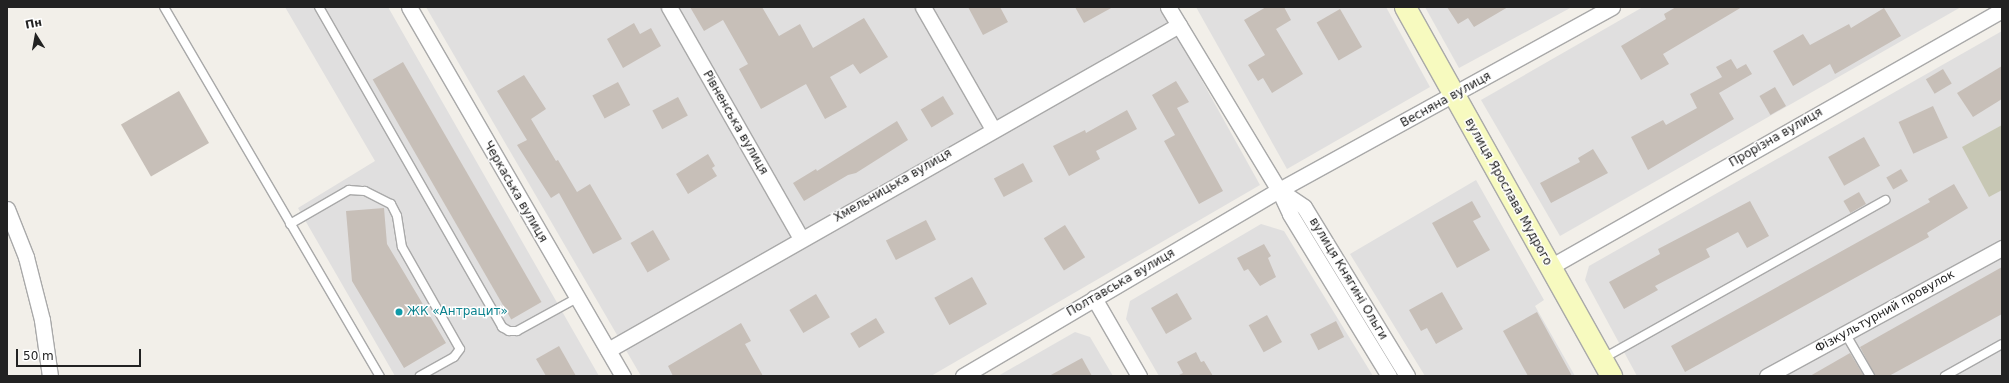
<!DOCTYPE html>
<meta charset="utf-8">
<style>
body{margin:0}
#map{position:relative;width:2009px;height:383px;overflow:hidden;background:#f2efe9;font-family:"DejaVu Sans",sans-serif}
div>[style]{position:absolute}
.residential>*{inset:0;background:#e0dfdf}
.construction>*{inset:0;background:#c7c7b4}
.building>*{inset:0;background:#c7bfb8;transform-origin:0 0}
.roads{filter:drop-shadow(1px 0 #a9a9a9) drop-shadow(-1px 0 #a9a9a9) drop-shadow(0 1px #a9a9a9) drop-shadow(0 -1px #a9a9a9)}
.lane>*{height:8px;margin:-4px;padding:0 4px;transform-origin:4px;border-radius:4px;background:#fff}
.street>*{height:15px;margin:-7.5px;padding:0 7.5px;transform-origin:7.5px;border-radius:7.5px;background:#fff}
.secondary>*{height:21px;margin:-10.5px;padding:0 10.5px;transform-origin:10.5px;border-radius:10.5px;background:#f7fabf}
.dots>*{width:11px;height:11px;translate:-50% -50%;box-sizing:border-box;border:2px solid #fff;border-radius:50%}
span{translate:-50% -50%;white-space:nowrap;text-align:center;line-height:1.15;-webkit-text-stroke:3px #fff;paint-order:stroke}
.street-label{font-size:12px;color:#222}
.culture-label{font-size:12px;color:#0d838f}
.left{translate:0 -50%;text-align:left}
.frame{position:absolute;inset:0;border:8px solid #222;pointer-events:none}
.north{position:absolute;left:16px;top:16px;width:40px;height:40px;-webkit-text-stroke:3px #fff;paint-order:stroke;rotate:349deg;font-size:11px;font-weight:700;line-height:16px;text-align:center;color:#222}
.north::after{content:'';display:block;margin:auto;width:14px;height:18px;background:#222;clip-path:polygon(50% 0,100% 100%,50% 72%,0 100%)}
.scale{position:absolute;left:16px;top:349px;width:125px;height:18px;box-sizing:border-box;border:2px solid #222;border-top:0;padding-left:5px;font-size:12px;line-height:14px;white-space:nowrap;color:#222;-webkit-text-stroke:3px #fff;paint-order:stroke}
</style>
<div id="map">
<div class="residential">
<div style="clip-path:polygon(285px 7px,388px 7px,599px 376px,395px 376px,298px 208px,375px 161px)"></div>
<div style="clip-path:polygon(426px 7px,1161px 7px,1260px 185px,931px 376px,641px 376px)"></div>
<div style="clip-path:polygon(1196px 7px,1386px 7px,1430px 87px,1287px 169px)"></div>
<div style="clip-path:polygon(1425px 7px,1572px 7px,1459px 68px)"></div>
<div style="clip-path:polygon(1643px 7px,1961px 7px,1560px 236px,1481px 100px)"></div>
<div style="clip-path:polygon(2002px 31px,2002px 376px,1637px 376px,1585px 280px,1589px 266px)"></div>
<div style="clip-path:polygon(1476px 180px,1544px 300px,1535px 306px,1575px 376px,1425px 376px,1350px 254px)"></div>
<div style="clip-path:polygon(1261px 224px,1284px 231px,1373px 376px,1159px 376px,1126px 319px,1130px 301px)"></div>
<div style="clip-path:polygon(1075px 332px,1090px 337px,1113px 376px,998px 376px)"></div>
</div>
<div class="construction">
<div style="clip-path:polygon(2002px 125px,2002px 190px,1989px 197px,1962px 147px)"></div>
</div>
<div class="building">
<div style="clip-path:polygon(690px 7px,762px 7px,779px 36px,800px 24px,813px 48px,864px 18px,888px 57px,860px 74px,853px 64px,830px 77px,847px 107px,825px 119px,806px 84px,761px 109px,739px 69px,748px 64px,723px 20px,704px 31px)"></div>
<div style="clip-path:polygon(968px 7px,1000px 7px,1008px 22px,983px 35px)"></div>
<div style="clip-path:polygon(1075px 7px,1113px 7px,1084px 23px)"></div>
<div style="clip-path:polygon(1266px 7px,1284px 7px,1291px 20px,1276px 29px,1303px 74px,1272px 93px,1263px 78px,1258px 81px,1248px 65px,1265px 55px,1244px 20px)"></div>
<div style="clip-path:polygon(1447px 7px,1508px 7px,1474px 27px,1468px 18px,1458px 24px)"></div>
<div style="clip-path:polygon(1676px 7px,1742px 7px,1663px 54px,1669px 64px,1641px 80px,1621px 46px,1666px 19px,1664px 14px)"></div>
<div style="clip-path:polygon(1884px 8px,1901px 36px,1835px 74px,1830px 64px,1793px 86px,1773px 51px,1803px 34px,1810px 45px,1849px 24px,1851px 28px)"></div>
<div style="left:1340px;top:9px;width:44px;height:27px;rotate:60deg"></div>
<div style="clip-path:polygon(634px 23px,640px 34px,651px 28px,661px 46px,623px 68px,607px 39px)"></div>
<div style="clip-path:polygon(1731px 59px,1737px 69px,1746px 64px,1752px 74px,1719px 93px,1734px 119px,1648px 170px,1631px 137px,1663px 120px,1666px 125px,1697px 108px,1690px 94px,1722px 77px,1716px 67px)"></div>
<div style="left:403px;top:62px;width:277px;height:35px;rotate:60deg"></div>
<div style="clip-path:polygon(2002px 66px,2002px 99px,1973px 117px,1957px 93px)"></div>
<div style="left:1943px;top:69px;width:17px;height:20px;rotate:59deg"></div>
<div style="clip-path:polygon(524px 75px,546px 109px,531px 119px,556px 161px,558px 160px,577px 192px,590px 184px,622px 239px,593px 254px,559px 193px,551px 198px,517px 145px,527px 140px,497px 91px)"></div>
<div style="clip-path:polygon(1176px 81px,1189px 102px,1177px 108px,1223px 191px,1199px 204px,1164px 141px,1175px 135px,1152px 95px)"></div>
<div style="left:618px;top:82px;width:26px;height:29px;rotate:62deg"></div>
<div style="left:1775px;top:87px;width:22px;height:18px;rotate:60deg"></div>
<div style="left:179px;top:91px;width:60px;height:67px;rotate:60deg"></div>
<div style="left:943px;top:96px;width:21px;height:26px;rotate:59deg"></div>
<div style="left:678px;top:97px;width:21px;height:29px;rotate:62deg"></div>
<div style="left:1933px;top:106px;width:35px;height:38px;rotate:65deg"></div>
<div style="clip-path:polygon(1127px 110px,1137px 129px,1096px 151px,1100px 159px,1069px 176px,1053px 146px,1085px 130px,1086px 133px)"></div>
<div style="clip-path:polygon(897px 121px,908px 140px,856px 173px,848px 175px,804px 201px,793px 183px,816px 169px,817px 171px)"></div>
<div style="left:1864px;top:137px;width:33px;height:41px;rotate:61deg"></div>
<div style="clip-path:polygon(1593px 149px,1608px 173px,1551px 203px,1540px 183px,1580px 162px,1578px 158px)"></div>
<div style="clip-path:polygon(708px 154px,715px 166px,712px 168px,717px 176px,688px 194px,676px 174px)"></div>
<div style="left:1023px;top:163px;width:21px;height:33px;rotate:62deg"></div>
<div style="left:1901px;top:169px;width:14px;height:17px;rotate:60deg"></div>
<div style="clip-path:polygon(1954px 184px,1968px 208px,1927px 233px,1929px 237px,1685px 372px,1671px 346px,1930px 202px,1928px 199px)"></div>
<div style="left:1859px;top:192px;width:14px;height:18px;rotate:60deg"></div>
<div style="clip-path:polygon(1472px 201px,1481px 217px,1473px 221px,1490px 250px,1457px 268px,1432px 223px)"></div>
<div style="clip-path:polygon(1750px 201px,1769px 236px,1747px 248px,1738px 232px,1706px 249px,1710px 257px,1655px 286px,1658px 290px,1624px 309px,1609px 282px,1660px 254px,1658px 249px)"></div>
<div style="clip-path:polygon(384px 208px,387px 244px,446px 343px,404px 368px,352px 281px,346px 211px)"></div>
<div style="left:926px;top:220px;width:22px;height:45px;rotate:63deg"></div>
<div style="left:1065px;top:225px;width:38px;height:25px;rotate:58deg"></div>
<div style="left:653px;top:230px;width:34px;height:26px;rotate:60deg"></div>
<div style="clip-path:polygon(1264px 244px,1271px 256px,1268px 258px,1276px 277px,1260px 286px,1248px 269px,1244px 271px,1237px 258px)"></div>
<div style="clip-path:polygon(2002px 267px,2002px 314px,1889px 376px,1875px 376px,1860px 347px)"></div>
<div style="left:972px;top:277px;width:31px;height:43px;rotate:61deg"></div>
<div style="clip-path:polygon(1442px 292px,1463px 329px,1436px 344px,1427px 328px,1421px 331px,1409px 310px)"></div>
<div style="left:1177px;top:293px;width:30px;height:30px;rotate:60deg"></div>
<div style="left:816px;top:294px;width:27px;height:31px;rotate:59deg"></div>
<div style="clip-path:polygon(1537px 312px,1572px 376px,1528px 376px,1503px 331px)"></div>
<div style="left:1267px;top:315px;width:31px;height:21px;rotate:61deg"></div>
<div style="left:876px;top:318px;width:17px;height:30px;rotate:59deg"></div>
<div style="left:1336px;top:321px;width:18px;height:29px;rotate:63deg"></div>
<div style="clip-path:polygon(741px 323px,751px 341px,745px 344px,763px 376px,673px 376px,668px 366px)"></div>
<div style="clip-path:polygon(559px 346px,576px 376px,546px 376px,536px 359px)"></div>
<div style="clip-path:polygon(1196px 352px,1201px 362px,1204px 361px,1213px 376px,1177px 376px,1183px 373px,1177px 362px)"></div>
<div style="clip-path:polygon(1850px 353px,1864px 376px,1810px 376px)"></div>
<div style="clip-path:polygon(1082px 358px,1092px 376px,1049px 376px)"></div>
</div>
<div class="roads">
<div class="lane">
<div style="left:164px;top:7px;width:428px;rotate:59.7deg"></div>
<div style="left:319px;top:7px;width:369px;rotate:60.2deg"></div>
<div style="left:502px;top:327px;width:8px;rotate:30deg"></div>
<div style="left:509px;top:331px;width:8px"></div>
<div style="left:517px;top:331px;width:68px;rotate:-28.8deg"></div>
<div style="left:290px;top:224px;width:68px;rotate:-30deg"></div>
<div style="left:349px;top:190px;width:16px;rotate:4deg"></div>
<div style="left:365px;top:191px;width:29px;rotate:27deg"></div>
<div style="left:391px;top:204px;width:13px;rotate:63deg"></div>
<div style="left:397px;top:216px;width:31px;rotate:81deg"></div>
<div style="left:402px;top:247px;width:117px;rotate:60.4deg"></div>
<div style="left:460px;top:349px;width:10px;rotate:127deg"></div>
<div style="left:454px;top:357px;width:39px;rotate:151deg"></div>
<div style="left:1845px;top:333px;width:50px;rotate:59.8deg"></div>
<div style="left:1602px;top:359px;width:325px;rotate:-29.3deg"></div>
<div style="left:1945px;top:376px;width:65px;rotate:-29.3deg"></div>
</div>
<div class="street">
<div style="left:409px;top:7px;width:427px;rotate:59.9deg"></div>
<div style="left:669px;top:7px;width:266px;rotate:60.3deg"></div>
<div style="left:923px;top:7px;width:141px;rotate:60.2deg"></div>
<div style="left:1168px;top:7px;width:214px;rotate:58.8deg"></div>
<div style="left:1279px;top:190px;width:26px;rotate:65deg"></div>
<div style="left:1290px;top:214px;width:190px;rotate:58.6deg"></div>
<div style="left:1279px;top:190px;width:30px;rotate:34deg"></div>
<div style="left:1304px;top:207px;width:198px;rotate:58.6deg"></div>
<div style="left:7px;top:209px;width:52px;rotate:68.4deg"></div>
<div style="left:26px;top:257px;width:65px;rotate:75.7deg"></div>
<div style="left:42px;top:320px;width:57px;rotate:81.9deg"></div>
<div style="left:1550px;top:267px;width:520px;rotate:-29.62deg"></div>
<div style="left:1094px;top:298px;width:90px;rotate:60deg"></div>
<div style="left:608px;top:350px;width:657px;rotate:-29.65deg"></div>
<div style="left:963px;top:376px;width:367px;rotate:-30.5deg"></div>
<div style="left:1279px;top:190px;width:380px;rotate:-28.8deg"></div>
<div style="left:1767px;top:376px;width:268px;rotate:-28.6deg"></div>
</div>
<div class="secondary">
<div style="left:1405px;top:7px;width:423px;rotate:60.8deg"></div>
</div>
</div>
<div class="dots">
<div style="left:399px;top:312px;background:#0f9aa8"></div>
</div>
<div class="street-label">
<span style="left:1446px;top:100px;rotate:-29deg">Весняна вулиця</span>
<span style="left:735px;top:123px;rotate:60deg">Рівненська вулиця</span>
<span style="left:1776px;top:138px;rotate:-30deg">Прорізна вулиця</span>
<span style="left:893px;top:186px;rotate:-30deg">Хмельницька вулиця</span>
<span style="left:515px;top:192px;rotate:60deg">Черкаська вулиця</span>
<span style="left:1508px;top:192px;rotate:61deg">вулиця Ярослава Мудрого</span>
<span style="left:1348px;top:279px;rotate:59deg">вулиця Княгині Ольги</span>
<span style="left:1121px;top:283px;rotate:-30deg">Полтавська вулиця</span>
<span style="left:1885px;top:312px;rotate:-29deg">Фізкультурний провулок</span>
</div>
<div class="culture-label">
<span class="left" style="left:407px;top:312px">ЖК «Антрацит»</span>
</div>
<div class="frame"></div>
<div class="north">Пн</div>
<div class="scale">50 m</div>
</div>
